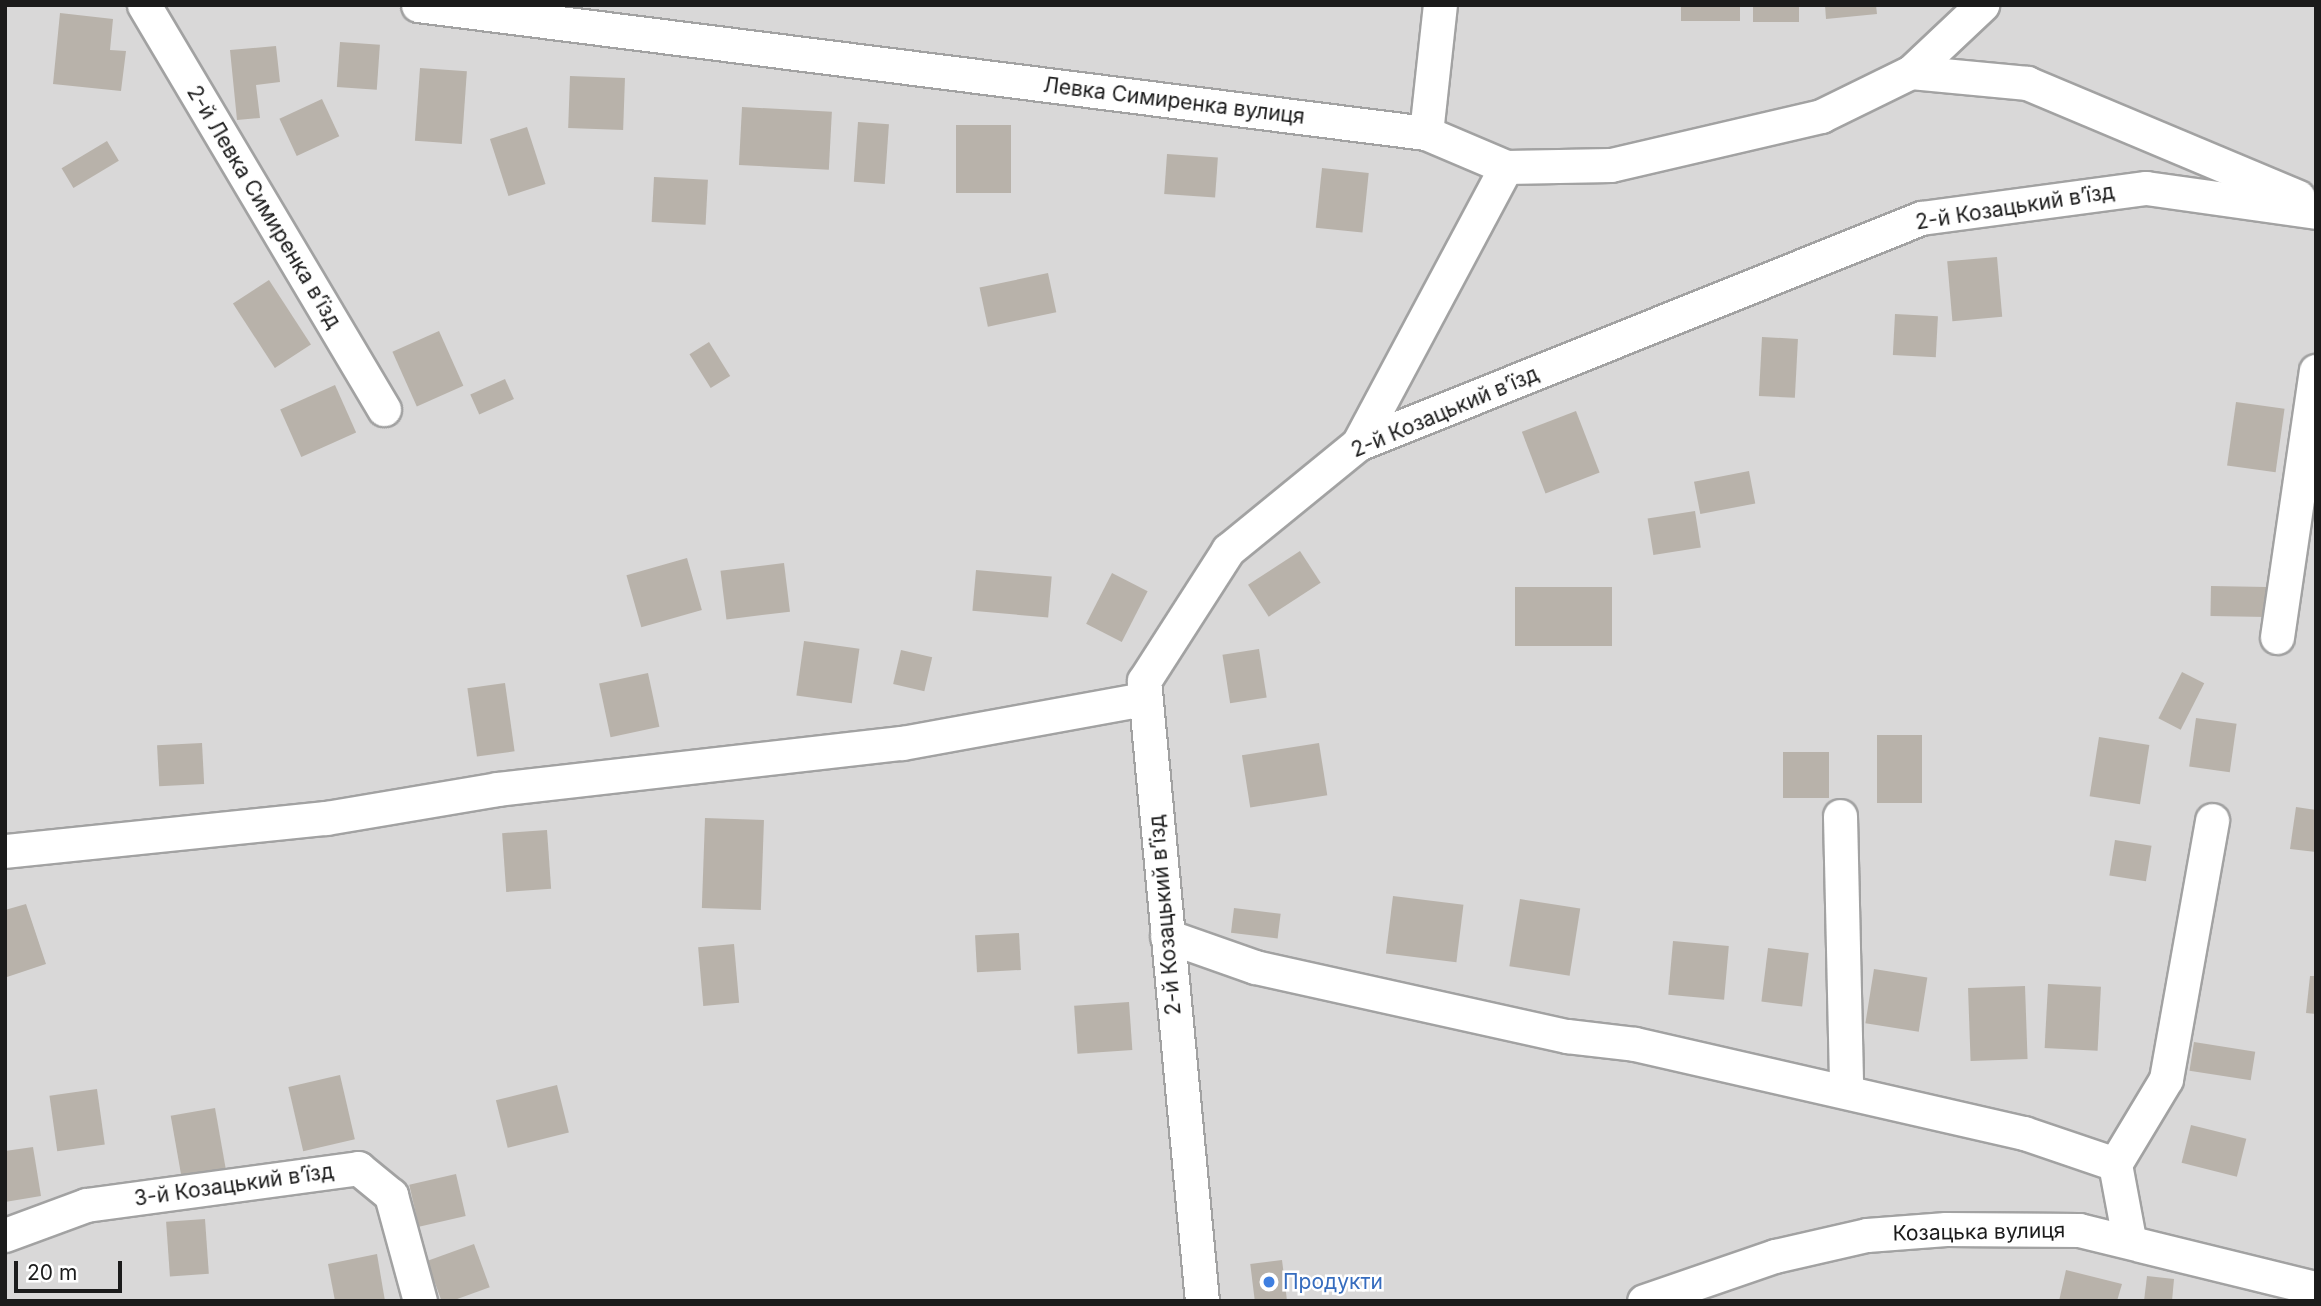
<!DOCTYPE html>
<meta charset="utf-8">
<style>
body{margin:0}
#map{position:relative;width:2321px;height:1306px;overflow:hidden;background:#eceae0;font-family:Inter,sans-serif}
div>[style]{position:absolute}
.residential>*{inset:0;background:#d9d8d8;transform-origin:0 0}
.building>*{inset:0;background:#b8b2aa;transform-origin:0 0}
.roads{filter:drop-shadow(2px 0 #a2a2a2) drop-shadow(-2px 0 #a2a2a2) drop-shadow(0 2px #a2a2a2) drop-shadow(0 -2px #a2a2a2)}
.minor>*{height:33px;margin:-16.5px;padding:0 16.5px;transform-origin:16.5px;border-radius:16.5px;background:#fff}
.dots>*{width:19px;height:19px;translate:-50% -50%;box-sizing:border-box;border:4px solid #fff;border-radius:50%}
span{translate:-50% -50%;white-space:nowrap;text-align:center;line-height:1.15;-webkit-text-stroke:5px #fff;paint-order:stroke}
.street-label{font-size:21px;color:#1b1b1b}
.shop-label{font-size:21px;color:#366cbe}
.left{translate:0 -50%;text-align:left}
.frame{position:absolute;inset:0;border:7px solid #1b1b1b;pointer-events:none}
.scale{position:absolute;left:14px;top:1261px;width:108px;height:32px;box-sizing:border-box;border:4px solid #1b1b1b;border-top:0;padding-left:9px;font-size:21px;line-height:24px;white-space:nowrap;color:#1b1b1b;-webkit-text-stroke:5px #fff;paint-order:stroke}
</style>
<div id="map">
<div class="residential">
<div style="left:5px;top:5px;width:2311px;height:1296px"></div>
</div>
<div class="building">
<div style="left:1681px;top:5px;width:59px;height:16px"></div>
<div style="left:1753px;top:5px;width:46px;height:17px"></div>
<div style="clip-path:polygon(1825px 5px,1876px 5px,1877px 14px,1826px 19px)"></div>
<div style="clip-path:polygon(60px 13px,113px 19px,110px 50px,126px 51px,121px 91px,53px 84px)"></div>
<div style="left:340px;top:42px;width:40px;height:45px;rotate:4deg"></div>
<div style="clip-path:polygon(276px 46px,280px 82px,256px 85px,260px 118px,237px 120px,230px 50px)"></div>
<div style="left:420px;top:68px;width:47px;height:73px;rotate:4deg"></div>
<div style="left:570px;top:76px;width:55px;height:52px;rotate:2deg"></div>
<div style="left:322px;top:99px;width:41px;height:47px;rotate:65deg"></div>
<div style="left:742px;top:107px;width:90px;height:58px;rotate:3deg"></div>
<div style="left:858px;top:122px;width:31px;height:60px;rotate:4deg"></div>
<div style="left:956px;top:125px;width:55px;height:68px"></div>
<div style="left:527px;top:127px;width:60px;height:39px;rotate:72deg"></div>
<div style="left:107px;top:141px;width:23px;height:53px;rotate:59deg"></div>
<div style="left:1167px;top:154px;width:51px;height:40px;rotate:4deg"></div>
<div style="left:1322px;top:168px;width:47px;height:60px;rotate:6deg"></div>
<div style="left:654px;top:177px;width:54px;height:45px;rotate:3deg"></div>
<div style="left:1997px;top:257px;width:60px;height:50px;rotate:85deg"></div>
<div style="left:1048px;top:273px;width:40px;height:70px;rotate:78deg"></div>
<div style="left:269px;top:280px;width:77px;height:43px;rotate:57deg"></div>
<div style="left:1895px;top:314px;width:43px;height:41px;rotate:3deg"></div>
<div style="left:439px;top:331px;width:60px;height:51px;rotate:66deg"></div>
<div style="left:1762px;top:337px;width:36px;height:59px;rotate:3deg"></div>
<div style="left:709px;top:342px;width:40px;height:23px;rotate:58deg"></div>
<div style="left:505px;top:379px;width:22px;height:38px;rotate:66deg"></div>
<div style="left:335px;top:385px;width:52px;height:60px;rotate:66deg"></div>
<div style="left:2236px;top:402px;width:49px;height:64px;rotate:8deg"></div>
<div style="left:1576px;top:411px;width:66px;height:58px;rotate:69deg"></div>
<div style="left:1749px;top:471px;width:33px;height:56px;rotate:79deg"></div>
<div style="left:1695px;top:511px;width:37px;height:48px;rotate:81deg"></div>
<div style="left:1300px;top:551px;width:38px;height:62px;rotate:57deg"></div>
<div style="left:687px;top:558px;width:54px;height:63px;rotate:74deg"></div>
<div style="left:784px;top:563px;width:49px;height:64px;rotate:83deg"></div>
<div style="left:976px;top:570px;width:76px;height:41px;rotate:5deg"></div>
<div style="left:1112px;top:573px;width:40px;height:57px;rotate:27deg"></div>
<div style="left:2211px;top:586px;width:56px;height:30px;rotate:1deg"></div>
<div style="left:1515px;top:587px;width:97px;height:59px"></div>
<div style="left:804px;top:641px;width:56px;height:55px;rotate:8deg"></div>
<div style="left:1259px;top:649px;width:49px;height:37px;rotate:81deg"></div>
<div style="left:901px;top:650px;width:32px;height:35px;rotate:13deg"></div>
<div style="left:2182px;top:672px;width:25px;height:52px;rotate:27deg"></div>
<div style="left:648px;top:673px;width:55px;height:50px;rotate:78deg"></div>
<div style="left:505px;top:683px;width:69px;height:38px;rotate:82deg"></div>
<div style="left:2196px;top:718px;width:41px;height:49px;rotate:8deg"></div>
<div style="left:1877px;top:735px;width:45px;height:68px"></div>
<div style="left:2099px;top:737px;width:51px;height:60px;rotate:9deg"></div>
<div style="left:202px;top:743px;width:41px;height:45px;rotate:87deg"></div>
<div style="left:1319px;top:743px;width:53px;height:78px;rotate:81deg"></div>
<div style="left:1783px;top:752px;width:46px;height:46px"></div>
<div style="clip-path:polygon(2296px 807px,2316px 810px,2316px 852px,2290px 849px)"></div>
<div style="left:705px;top:818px;width:59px;height:90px;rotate:2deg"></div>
<div style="left:547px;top:830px;width:59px;height:45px;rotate:86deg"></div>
<div style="left:2115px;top:840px;width:37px;height:36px;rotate:9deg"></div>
<div style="left:1393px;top:896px;width:71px;height:58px;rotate:7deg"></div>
<div style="left:1520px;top:899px;width:61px;height:68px;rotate:9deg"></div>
<div style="clip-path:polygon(26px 904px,46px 964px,7px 977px,5px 910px)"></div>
<div style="left:1234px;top:908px;width:47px;height:25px;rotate:7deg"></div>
<div style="left:1019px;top:933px;width:37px;height:44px;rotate:87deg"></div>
<div style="left:1673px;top:941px;width:56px;height:54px;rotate:5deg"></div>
<div style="left:734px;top:944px;width:59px;height:36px;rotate:85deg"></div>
<div style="left:1768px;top:948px;width:41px;height:54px;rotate:7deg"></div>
<div style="left:1874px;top:969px;width:54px;height:55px;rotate:9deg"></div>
<div style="clip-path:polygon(2310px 976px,2316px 976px,2316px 1014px,2306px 1013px)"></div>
<div style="left:2048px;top:984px;width:53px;height:64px;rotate:3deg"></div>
<div style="left:2025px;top:986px;width:73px;height:57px;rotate:88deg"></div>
<div style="left:1129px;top:1002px;width:48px;height:55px;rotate:86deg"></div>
<div style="left:2194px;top:1042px;width:62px;height:29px;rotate:9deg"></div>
<div style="left:340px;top:1075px;width:66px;height:53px;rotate:77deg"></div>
<div style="left:557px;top:1085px;width:49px;height:63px;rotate:76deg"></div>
<div style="left:97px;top:1089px;width:56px;height:48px;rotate:82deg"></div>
<div style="left:215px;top:1108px;width:62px;height:45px;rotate:80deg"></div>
<div style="left:2191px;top:1125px;width:57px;height:39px;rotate:14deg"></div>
<div style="clip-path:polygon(33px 1147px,41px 1196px,5px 1202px,5px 1151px)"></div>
<div style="left:456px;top:1174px;width:43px;height:48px;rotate:77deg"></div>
<div style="left:205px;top:1219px;width:55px;height:39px;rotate:86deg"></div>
<div style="left:474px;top:1244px;width:46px;height:50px;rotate:70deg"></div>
<div style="clip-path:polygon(377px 1254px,385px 1301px,335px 1301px,328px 1264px)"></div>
<div style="left:1282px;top:1260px;width:41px;height:32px;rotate:83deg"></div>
<div style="clip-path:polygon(2066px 1270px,2122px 1284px,2117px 1301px,2059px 1301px)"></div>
<div style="clip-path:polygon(2147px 1276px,2174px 1279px,2172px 1301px,2144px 1301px)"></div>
</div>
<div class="roads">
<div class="minor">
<div style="left:144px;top:5px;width:470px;rotate:59.3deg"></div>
<div style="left:418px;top:5px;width:1016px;rotate:7.24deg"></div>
<div style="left:1426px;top:133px;width:87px;rotate:23deg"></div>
<div style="left:1506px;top:167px;width:105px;rotate:-1.1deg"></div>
<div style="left:1611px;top:165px;width:216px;rotate:-13.1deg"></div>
<div style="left:1821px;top:116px;width:100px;rotate:-26.1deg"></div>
<div style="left:1911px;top:72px;width:98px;rotate:-43.3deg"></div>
<div style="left:1911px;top:72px;width:117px;rotate:5.4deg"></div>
<div style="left:2027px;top:83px;width:294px;rotate:22.8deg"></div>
<div style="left:1426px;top:133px;width:129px;rotate:-83.8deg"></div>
<div style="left:1358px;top:444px;width:314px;rotate:-61.9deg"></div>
<div style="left:2277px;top:637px;width:269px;rotate:-81.7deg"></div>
<div style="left:1840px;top:816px;width:274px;rotate:88.7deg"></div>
<div style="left:5px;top:851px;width:323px;rotate:-5.9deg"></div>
<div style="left:326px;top:818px;width:173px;rotate:-9.6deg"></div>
<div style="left:497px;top:789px;width:408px;rotate:-6.5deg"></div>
<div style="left:902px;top:743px;width:246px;rotate:-10.3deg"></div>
<div style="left:1167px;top:936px;width:93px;rotate:19.4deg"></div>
<div style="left:1255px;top:967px;width:320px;rotate:12.5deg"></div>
<div style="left:1567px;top:1036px;width:68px;rotate:6.7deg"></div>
<div style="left:1635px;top:1044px;width:399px;rotate:12.9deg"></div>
<div style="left:2024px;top:1133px;width:96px;rotate:18.8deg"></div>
<div style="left:2115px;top:1164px;width:76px;rotate:79.4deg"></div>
<div style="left:2115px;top:1164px;width:99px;rotate:-59deg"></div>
<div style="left:2166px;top:1079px;width:263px;rotate:-79.9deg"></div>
<div style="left:5px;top:1235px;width:86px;rotate:-20.3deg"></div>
<div style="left:86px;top:1205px;width:275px;rotate:-7.7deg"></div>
<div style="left:358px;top:1168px;width:43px;rotate:39.3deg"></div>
<div style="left:391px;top:1195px;width:110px;rotate:74.7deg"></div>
<div style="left:1202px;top:1301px;width:623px;rotate:-95.34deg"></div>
<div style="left:1144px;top:681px;width:156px;rotate:-57.3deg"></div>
<div style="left:1228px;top:550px;width:168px;rotate:-39.2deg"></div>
<div style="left:1358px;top:444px;width:607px;rotate:-21.87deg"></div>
<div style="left:1921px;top:218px;width:227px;rotate:-7.6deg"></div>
<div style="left:2146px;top:188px;width:172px;rotate:8deg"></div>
<div style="left:1644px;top:1301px;width:139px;rotate:-19deg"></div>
<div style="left:1775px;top:1256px;width:94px;rotate:-12.9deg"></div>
<div style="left:1867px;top:1235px;width:79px;rotate:-4.3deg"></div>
<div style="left:1946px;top:1229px;width:133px;rotate:0.4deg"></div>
<div style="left:2079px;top:1230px;width:244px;rotate:13.8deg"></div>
</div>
</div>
<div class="dots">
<div style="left:1269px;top:1282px;background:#3f7fe0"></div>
</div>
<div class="street-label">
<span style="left:1174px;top:101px;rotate:7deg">Левка Симиренка вулиця</span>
<span style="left:264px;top:207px;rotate:59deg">2-й Левка Симиренка в’їзд</span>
<span style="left:2015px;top:207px;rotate:-9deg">2-й Козацький в’їзд</span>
<span style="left:1445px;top:412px;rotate:-23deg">2-й Козацький в’їзд</span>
<span style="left:1165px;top:915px;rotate:-95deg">2-й Козацький в’їзд</span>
<span style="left:234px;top:1185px;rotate:-8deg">3-й Козацький в’їзд</span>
<span style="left:1979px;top:1232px;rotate:-1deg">Козацька вулиця</span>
</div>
<div class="shop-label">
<span class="left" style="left:1283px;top:1282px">Продукти</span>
</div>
<div class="frame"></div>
<div class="scale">20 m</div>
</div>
